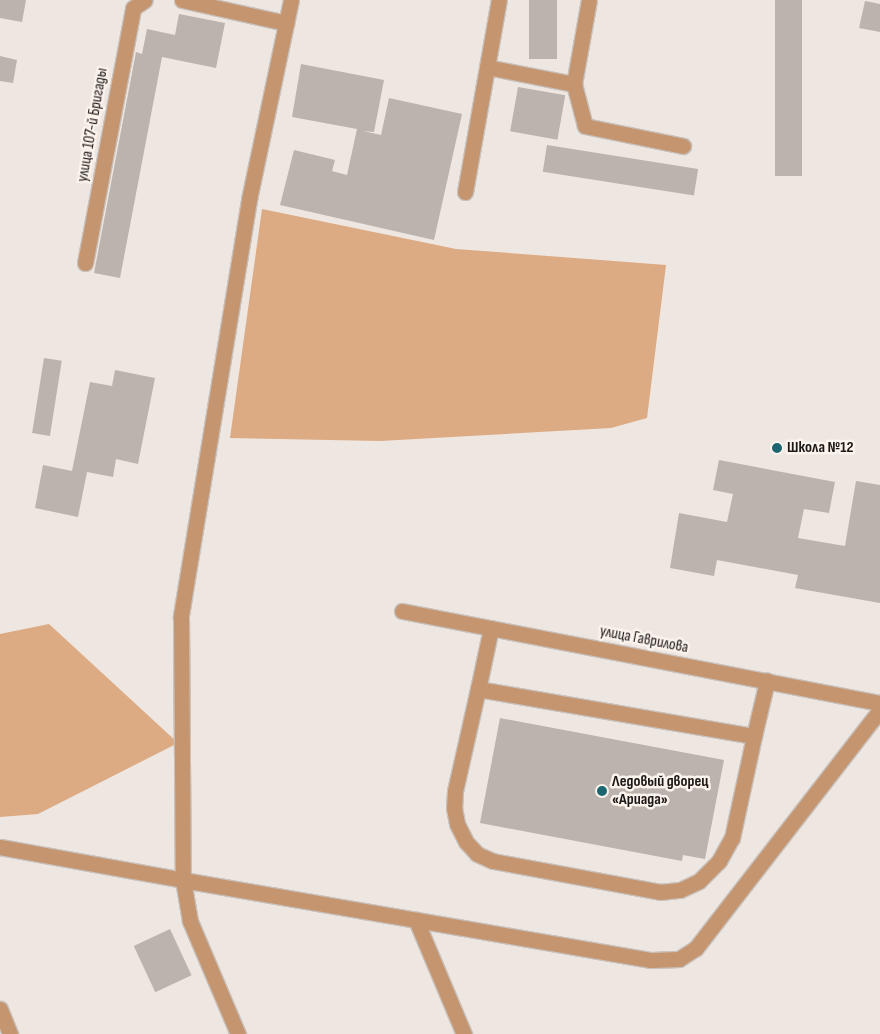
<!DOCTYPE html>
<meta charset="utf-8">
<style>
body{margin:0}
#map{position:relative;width:880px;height:1034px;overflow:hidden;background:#eee6e0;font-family:"Sofia Sans Condensed",sans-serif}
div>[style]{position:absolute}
.green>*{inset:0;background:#dcaa83}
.building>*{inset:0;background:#bbb3ad;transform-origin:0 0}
.roads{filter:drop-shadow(1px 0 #c8c1bc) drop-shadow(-1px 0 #c8c1bc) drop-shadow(0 1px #c8c1bc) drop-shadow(0 -1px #c8c1bc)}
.minor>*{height:15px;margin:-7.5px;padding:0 7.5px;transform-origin:7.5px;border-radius:7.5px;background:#c5956f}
.dots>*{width:14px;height:14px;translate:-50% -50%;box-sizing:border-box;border:2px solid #fcf3ed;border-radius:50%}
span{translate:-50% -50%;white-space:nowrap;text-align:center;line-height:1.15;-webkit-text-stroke:5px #fcf3ed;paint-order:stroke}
.street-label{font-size:16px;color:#1b1816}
.poi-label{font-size:16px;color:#1b1816;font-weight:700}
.left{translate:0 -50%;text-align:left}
</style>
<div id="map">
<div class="green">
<div style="clip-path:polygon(262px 209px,456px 249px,666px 265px,647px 418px,611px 428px,380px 441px,230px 438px)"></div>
<div style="clip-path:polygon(49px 624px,178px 743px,38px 814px,0 817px,0 634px)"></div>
</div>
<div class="building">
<div style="clip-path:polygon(0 0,26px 0,22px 22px,0 18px)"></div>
<div style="left:529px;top:0;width:28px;height:59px"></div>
<div style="left:775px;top:0;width:27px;height:176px"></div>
<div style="clip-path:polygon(865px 1px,880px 4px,880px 32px,859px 28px)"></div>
<div style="clip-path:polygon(179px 14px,225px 23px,216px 68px,162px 57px,120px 278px,94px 273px,136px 52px,142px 54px,147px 29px,175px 35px)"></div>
<div style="clip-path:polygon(0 56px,17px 60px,13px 83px,0 81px)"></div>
<div style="clip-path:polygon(301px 64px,384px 80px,374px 132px,363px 131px,381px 135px,389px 98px,462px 114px,434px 240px,280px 205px,294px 150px,335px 160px,332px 171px,347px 175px,357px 129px,292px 117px)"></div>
<div style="left:518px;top:87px;width:48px;height:45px;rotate:10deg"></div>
<div style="left:547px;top:145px;width:153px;height:27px;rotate:9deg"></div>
<div style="left:44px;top:358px;width:18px;height:76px;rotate:9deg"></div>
<div style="clip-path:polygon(115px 370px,155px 378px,138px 464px,116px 459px,113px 477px,87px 472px,78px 517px,35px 508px,43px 465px,72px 471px,90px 382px,112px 386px)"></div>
<div style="clip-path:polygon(719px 460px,835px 482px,829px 513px,804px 509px,798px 538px,845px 546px,856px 481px,880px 485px,880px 603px,795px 588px,798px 575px,717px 560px,714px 576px,670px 568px,679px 513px,727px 522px,733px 494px,713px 490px)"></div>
<div style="clip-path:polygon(500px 718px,724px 760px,705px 859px,683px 855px,682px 861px,480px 823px)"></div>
<div style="left:170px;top:929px;width:51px;height:40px;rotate:65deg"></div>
</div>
<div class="roads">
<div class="minor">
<div style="left:182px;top:0;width:107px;rotate:12.5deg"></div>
<div style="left:291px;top:0;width:204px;rotate:101.9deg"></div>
<div style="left:249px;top:200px;width:422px;rotate:99.3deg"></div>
<div style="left:181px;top:616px;width:264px;rotate:89.6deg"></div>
<div style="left:183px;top:880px;width:475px;rotate:9.7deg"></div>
<div style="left:651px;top:960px;width:28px;rotate:-2deg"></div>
<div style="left:679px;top:959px;width:20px;rotate:-33deg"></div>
<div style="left:696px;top:948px;width:301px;rotate:-52.3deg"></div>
<div style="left:487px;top:67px;width:89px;rotate:11.1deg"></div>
<div style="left:574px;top:84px;width:85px;rotate:-79.9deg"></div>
<div style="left:574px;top:84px;width:43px;rotate:75.3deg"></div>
<div style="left:585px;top:126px;width:100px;rotate:11.5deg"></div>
<div style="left:465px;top:192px;width:195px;rotate:-80deg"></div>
<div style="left:85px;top:263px;width:259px;rotate:-79.3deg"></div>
<div style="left:133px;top:8px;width:14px;rotate:-34deg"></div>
<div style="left:402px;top:611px;width:487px;rotate:10.9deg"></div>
<div style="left:491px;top:628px;width:62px;rotate:102deg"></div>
<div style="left:478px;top:689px;width:280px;rotate:9.7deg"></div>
<div style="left:754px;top:736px;width:57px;rotate:-76.7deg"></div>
<div style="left:478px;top:689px;width:105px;rotate:102.7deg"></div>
<div style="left:455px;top:791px;width:17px;rotate:93deg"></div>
<div style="left:454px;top:808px;width:16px;rotate:79deg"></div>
<div style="left:457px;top:824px;width:20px;rotate:63deg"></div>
<div style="left:466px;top:842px;width:16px;rotate:47deg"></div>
<div style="left:477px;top:854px;width:17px;rotate:24deg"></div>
<div style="left:493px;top:861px;width:170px;rotate:10.5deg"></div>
<div style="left:660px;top:892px;width:20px;rotate:-6deg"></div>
<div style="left:680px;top:890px;width:21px;rotate:-25deg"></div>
<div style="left:699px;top:881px;width:28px;rotate:-45deg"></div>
<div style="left:719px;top:861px;width:26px;rotate:-61deg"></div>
<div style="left:732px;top:838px;width:104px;rotate:-77.8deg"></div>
<div style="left:0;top:847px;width:186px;rotate:10.2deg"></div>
<div style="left:183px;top:880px;width:42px;rotate:80.3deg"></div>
<div style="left:190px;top:921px;width:123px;rotate:67deg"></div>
<div style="left:416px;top:920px;width:124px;rotate:67.2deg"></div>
<div style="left:0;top:1009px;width:27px;rotate:68deg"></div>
</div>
</div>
<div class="dots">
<div style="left:777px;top:448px;background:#1b6671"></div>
<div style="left:602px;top:791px;background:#1b6671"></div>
</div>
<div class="street-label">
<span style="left:93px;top:125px;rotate:-80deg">улица 107-й Бригады</span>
<span style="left:644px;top:640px;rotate:11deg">улица Гаврилова</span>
</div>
<div class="poi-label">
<span class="left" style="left:787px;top:448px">Школа №12</span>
<span class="left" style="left:612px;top:791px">Ледовый дворец<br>«Ариада»</span>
</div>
</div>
